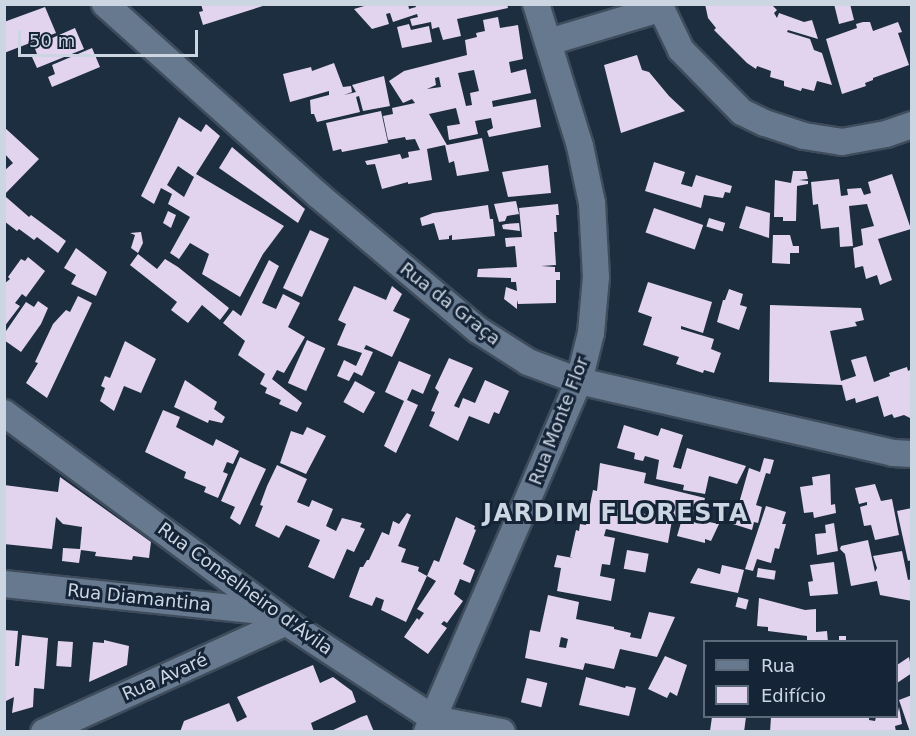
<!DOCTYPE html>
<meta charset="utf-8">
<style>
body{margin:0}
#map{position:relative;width:916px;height:736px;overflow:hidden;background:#1e2e41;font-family:"DejaVu Sans",sans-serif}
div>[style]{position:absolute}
.building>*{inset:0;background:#e2d4ef;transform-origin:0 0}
.roads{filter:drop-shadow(2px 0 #3e4c5c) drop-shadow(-2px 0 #3e4c5c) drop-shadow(0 2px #3e4c5c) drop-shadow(0 -2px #3e4c5c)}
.minor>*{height:26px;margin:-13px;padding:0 13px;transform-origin:13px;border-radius:13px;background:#67798f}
span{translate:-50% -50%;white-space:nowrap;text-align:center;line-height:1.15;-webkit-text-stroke:6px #152437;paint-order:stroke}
.street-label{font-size:18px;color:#ccd6e3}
.district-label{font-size:24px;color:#ccd6e3;font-weight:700;letter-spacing:1.5px}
.frame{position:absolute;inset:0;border:6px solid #ccd6e3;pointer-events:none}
.legend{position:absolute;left:703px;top:640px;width:195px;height:78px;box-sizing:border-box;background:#152437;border:2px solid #5e6b7c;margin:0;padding:8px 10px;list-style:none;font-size:18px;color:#ccd6e3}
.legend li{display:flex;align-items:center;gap:12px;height:30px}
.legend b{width:30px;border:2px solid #5e6b7c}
.scale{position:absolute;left:18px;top:30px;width:180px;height:27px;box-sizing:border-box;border:3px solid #ccd6e3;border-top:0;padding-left:8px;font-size:18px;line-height:21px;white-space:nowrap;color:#ccd6e3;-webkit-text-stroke:4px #152437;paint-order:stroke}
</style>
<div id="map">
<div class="building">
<div style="clip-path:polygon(201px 4px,266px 4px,266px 5px,203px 25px,199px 12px,203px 11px)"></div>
<div style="clip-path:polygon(371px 4px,408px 4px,409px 9px,416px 7px,415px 4px,507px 4px,508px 8px,457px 19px,461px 36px,443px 40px,439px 27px,432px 29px,431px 22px,412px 26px,410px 19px,418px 17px,417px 14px,393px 22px,390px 13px,386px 14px,389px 24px,372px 29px,354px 9px)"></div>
<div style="clip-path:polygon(705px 4px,771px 4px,777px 10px,774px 13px,777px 18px,779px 13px,804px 22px,812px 20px,818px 39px,788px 30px,787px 32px,810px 39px,814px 50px,822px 53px,832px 85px,817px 81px,814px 91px,802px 88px,801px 91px,784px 86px,784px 81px,770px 77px,771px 71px,757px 66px,756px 69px,747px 63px,714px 30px,716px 28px,708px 18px)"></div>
<div style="clip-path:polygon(834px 4px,850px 4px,854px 20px,839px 24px)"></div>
<div style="clip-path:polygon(45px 7px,56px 33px,4px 53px,4px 22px)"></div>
<div style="clip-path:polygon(evenodd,498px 17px,500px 28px,518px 25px,523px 59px,509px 62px,511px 73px,526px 69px,531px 93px,492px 101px,493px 107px,536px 99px,541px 127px,489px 137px,487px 131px,493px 128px,491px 118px,475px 121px,478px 134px,449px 140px,447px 126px,460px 124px,456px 108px,429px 114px,447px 145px,482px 138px,489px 171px,457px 176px,454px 161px,449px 163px,445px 145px,427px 149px,432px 180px,408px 184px,408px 182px,382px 189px,375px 164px,367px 165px,365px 161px,400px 154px,402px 159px,409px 157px,408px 152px,420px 150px,415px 139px,406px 140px,405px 137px,388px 140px,383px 116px,393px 114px,392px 108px,415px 103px,412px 99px,403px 103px,389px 81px,404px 71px,467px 55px,465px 40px,477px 37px,476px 33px,485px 31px,483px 20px,498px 17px,474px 70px,479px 91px,470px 93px,472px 105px,466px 106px,458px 73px,474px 70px,498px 17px,439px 77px,441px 87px,427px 89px,436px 85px,435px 78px,439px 77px)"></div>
<div style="clip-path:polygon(863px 22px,870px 22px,873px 31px,898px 22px,902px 32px,898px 33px,909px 65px,873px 78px,873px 80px,865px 83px,866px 86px,842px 94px,826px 39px,857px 28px,856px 24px)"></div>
<div style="clip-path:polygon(409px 24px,411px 30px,429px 26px,432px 42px,402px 48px,397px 27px)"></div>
<div style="clip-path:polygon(75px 28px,84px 49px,37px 68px,32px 57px,37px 54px,34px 46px)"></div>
<div style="clip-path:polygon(92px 48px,100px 67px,52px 87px,48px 77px,55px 74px,52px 65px)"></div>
<div style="clip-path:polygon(637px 55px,642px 70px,649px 72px,669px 96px,685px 111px,621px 133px,604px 65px)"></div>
<div style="clip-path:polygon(334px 63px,343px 87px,351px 86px,352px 92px,344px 95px,356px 92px,352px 85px,384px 76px,390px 106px,363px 111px,359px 96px,356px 97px,360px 112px,317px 122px,314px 114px,311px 114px,310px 100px,329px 95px,329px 91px,290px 102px,283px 74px,311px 67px,312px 71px)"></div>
<div style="clip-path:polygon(381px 111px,388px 143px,342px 152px,341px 149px,333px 151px,326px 123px)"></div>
<div style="clip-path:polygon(evenodd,179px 117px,201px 132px,206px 124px,220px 136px,196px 174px,284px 226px,263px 254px,240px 297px,202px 274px,209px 254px,190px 243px,179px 259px,170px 253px,190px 217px,168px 204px,172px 194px,161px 188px,154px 204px,141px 196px,179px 117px,178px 166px,194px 177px,184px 197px,167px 185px,178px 166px)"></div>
<div style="clip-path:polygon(4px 127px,39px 159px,4px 195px,4px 171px,13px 163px,4px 153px)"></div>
<div style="clip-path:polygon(232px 147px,305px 209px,298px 223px,219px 168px)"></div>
<div style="clip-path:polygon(654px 162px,685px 172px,681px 184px,692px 187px,696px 175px,732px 186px,730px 193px,725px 192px,723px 198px,704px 195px,701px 208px,645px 191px)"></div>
<div style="clip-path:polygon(548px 165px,551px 193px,508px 197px,502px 172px)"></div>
<div style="clip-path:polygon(793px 171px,806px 171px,808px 179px,799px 180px,808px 181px,808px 184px,797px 186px,796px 221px,783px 221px,783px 217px,774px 217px,775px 180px,791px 183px)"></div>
<div style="clip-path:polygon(892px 174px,911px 229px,878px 239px,892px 280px,880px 285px,877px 275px,866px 279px,863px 266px,855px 268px,853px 248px,863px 245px,861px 229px,874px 226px,867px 204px,849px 206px,853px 246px,840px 247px,839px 227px,821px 229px,818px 204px,813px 205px,811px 182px,839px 179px,841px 196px,848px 195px,847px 189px,861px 188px,864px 195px,871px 193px,868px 182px)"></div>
<div style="clip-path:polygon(6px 197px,29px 217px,31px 215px,66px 241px,58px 253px,37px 237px,34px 240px,19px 229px,17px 231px,4px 221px)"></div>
<div style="clip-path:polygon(516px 201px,519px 214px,507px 216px,505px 221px,499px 222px,494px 204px)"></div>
<div style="clip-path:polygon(558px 204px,559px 215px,556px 215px,557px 232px,554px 232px,556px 265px,541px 266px,555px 267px,555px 272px,560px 272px,560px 280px,556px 280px,556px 303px,518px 304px,517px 300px,517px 309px,504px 299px,506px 287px,517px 291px,516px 282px,511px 282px,511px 278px,477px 277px,478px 269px,517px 267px,515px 246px,506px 247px,505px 238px,522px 237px,519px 208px)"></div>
<div style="clip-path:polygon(488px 205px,490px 219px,493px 219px,495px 236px,452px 240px,452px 235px,449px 236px,449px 239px,439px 240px,434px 223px,422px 226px,420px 218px,433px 213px)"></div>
<div style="clip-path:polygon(746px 206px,770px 213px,769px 238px,739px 228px)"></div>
<div style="left:654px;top:208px;width:52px;height:26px;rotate:19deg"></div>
<div style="clip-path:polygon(168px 211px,176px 215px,171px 228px,163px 223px)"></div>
<div style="left:709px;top:218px;width:17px;height:9px;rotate:17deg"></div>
<div style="clip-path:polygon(519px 223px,520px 231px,503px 229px,502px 225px,506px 224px)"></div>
<div style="left:310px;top:230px;width:21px;height:64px;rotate:25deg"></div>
<div style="clip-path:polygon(141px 232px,143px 243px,138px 253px,131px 248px,135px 235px,130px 233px)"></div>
<div style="clip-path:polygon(773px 235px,790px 235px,793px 246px,799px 246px,799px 253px,790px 253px,790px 264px,772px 263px)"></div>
<div style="clip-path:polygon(76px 248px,107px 272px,96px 296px,71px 284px,76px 275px,64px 268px)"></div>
<div style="clip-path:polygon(138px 254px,157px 269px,165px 259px,178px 267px,229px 308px,227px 311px,220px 320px,202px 305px,188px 323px,171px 310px,177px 302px,130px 265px)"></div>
<div style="clip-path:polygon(28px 257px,45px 271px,26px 297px,22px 294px,15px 303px,20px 306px,4px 327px,4px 284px,10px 279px,8px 277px,21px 259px,25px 261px)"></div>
<div style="clip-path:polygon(269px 260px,279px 266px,262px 303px,276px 309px,283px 294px,300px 303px,288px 327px,305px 337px,284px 373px,277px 370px,272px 379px,302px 403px,297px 412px,279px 404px,281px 400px,265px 393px,267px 388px,260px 384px,265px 374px,238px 355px,245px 341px,223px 323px,233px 310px,241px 316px)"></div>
<div style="clip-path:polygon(648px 282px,712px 302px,703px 333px,681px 326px,681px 329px,714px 339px,711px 349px,721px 353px,714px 373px,704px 370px,703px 373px,676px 364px,679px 357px,643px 345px,652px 317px,638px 312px)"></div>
<div style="clip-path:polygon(354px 286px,386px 300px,392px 286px,402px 294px,393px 311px,410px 319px,392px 357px,366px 345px,364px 349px,373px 352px,362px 376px,354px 372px,349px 381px,337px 376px,344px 360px,356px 366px,362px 353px,337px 345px,346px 324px,338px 320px)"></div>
<div style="clip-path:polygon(729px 289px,743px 294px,740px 305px,747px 307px,739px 330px,717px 322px,723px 300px,725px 300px)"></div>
<div style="clip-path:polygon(78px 296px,92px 303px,47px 398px,26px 383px,38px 363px,35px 362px,53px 324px,66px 310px,70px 312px)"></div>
<div style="clip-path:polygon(38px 301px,48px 308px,41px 324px,21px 352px,4px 340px,4px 334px,26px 302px,34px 307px)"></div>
<div style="clip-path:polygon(770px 305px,861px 308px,864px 320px,855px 322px,857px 326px,830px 331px,841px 381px,856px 376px,851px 360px,866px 356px,874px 382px,890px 376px,889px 373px,907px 367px,908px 371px,912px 369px,912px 419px,904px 415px,894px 418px,892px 414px,884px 417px,878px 396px,856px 403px,855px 398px,846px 401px,842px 385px,769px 382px)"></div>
<div style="left:307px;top:340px;width:20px;height:47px;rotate:24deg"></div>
<div style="clip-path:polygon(125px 341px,156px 359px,141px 393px,124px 386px,114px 411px,100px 401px,105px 388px,101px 386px,105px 376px,110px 378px)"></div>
<div style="clip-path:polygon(449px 358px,473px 368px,454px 406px,459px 408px,463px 398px,475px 403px,485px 380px,509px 391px,499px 414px,494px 412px,489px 424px,469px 416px,458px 441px,429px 426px,435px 412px,431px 411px,439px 392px,435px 388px)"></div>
<div style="clip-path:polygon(399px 361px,431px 375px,423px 394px,412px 389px,407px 400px,418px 405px,396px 453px,384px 446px,404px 401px,385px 392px)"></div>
<div style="clip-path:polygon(185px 380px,217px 402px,214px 409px,225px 417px,222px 423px,209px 420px,208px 423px,174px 407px)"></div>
<div style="left:355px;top:381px;width:23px;height:24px;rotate:29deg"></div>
<div style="clip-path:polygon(163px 410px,180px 417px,176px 427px,213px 446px,216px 439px,239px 451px,233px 464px,227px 462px,223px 472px,228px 474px,218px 498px,204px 492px,206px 487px,184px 478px,186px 472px,145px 452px)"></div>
<div style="clip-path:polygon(624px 425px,658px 436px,661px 428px,683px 435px,673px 467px,681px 469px,687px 448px,746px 466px,737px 484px,709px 476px,705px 494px,683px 490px,684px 485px,656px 479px,659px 460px,645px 456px,643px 461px,634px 459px,635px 453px,617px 448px)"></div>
<div style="clip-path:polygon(307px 427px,326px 436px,306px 474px,280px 463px,291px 431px,303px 435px)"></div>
<div style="clip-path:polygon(240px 457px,266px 469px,240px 525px,230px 518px,235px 507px,221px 501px)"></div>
<div style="clip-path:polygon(764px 458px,774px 460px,770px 474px,766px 473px,756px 505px,762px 507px,758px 523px,754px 522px,752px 530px,733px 524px,749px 468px,760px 472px)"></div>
<div style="clip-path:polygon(600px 463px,646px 473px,644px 483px,705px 498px,701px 514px,711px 517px,709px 522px,719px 524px,711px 541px,705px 539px,705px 543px,677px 536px,682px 519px,670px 516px,673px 508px,638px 501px,636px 512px,672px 520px,668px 543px,606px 529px,604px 536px,615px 538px,610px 565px,602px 564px,600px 576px,615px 579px,611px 601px,557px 591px,561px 568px,554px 567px,557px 555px,573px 558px,570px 557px,576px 530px,579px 531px,580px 524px,586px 525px,593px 490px,597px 491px)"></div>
<div style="clip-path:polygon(277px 465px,307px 479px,297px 502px,309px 507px,312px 500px,333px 509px,326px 526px,336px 531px,342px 518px,362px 523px,360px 527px,365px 529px,354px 552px,347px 549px,334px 579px,308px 567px,320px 540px,286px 525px,279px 538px,255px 526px,263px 506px,260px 505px,267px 486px)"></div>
<div style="clip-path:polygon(830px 474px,831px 505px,835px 504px,836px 513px,814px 518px,813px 512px,804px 513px,800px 487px,813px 485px,812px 477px)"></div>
<div style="clip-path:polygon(60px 477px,151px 542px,149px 558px,133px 556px,132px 560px,95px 556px,96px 552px,81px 550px,79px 563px,62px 561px,63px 548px,80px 549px,82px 527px,63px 524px,56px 517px,52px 549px,4px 544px,4px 485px,58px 492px)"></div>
<div style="clip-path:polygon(875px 484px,881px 501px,892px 499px,899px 535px,875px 540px,871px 525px,864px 526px,860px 507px,867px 505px,867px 502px,859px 504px,855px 488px)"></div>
<div style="clip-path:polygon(766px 506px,786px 512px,782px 524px,786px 524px,779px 549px,775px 548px,771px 563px,757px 559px,753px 571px,745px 569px)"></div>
<div style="clip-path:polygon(912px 508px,912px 560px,908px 561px,897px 511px)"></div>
<div style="clip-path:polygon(407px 513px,411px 515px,398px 546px,406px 549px,401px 562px,419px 567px,418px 571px,427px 576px,406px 622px,381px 610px,384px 600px,376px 597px,372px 606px,349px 597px,360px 567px,363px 567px,367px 560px,369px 560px,382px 532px,389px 535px,393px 521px,399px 524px)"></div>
<div style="clip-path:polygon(456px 517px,475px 526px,474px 529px,476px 530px,463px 564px,475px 570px,470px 583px,460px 579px,454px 594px,463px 601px,447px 623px,444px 621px,441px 624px,447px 628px,428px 654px,404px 637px,417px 618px,419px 620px,424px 613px,417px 609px,436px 581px,427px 576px,434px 560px,439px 562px)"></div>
<div style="clip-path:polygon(834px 523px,838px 551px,817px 555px,815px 534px,826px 533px,825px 525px)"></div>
<div style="clip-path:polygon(868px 540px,875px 572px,877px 568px,873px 556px,902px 551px,908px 580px,912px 579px,912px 601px,880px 595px,877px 581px,851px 586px,845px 554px,840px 549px,841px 546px)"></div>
<div style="left:627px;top:550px;width:22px;height:19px;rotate:10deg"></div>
<div style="clip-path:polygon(834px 562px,838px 594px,810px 596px,808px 582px,813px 581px,810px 565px)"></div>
<div style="clip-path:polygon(722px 565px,744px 570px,738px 593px,690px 583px,698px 568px,720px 574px)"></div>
<div style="left:758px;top:568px;width:18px;height:9px;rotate:9deg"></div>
<div style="clip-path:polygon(evenodd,548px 595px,579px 602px,576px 619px,614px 627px,614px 629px,631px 633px,630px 637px,641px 639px,649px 612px,675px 617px,657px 657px,620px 649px,614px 669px,585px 663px,583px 670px,525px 658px,530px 630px,540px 632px,548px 595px,561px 637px,568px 639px,566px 648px,559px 647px,561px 637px)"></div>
<div style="left:738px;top:597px;width:11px;height:10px;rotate:15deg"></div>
<div style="clip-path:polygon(759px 598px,805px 610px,816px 609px,816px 632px,827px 631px,828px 642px,807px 642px,807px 636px,768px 631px,768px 627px,757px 626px)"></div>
<div style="clip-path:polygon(4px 630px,18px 631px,15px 666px,19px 666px,22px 635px,48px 638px,44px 689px,34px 688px,33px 707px,12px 713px,14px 697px,4px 702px)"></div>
<div style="left:839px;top:636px;width:7px;height:6px"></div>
<div style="clip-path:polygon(104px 640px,129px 646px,127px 665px,89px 682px,93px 642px,104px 643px)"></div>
<div style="left:58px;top:641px;width:15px;height:25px;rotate:4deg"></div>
<div style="clip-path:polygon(665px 656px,687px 665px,677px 696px,670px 692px,667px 698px,648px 689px)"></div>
<div style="clip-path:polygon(909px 657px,912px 673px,897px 683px,897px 665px)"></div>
<div style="clip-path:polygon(313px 665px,320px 683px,333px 677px,352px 691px,356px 702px,311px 723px,314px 732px,180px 732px,184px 721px,229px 703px,237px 722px,247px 717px,237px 697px)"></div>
<div style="clip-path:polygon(586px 677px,625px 688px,626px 686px,636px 688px,629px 716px,579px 705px)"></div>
<div style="left:527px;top:678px;width:21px;height:25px;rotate:14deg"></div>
<div style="clip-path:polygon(912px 695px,912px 732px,910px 732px,899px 700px)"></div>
<div style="clip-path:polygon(899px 707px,902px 724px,895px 726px,896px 732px,770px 732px,771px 717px,869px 717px,869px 720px,875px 721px,876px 717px,897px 717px)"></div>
<div style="clip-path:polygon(367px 715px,374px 732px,329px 732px,361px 717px)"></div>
<div style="clip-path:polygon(712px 717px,746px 717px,744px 732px,710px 731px)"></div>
</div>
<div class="roads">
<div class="minor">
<div style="left:105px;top:4px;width:286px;rotate:41.9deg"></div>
<div style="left:318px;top:195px;width:209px;rotate:40.2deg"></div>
<div style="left:478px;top:330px;width:59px;rotate:32.6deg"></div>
<div style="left:528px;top:362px;width:54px;rotate:20.4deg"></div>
<div style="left:579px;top:381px;width:322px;rotate:12.9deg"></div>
<div style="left:893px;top:453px;width:19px;rotate:3deg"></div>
<div style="left:659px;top:4px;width:51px;rotate:64.4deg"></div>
<div style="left:681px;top:50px;width:87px;rotate:45.5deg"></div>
<div style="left:742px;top:112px;width:25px;rotate:26deg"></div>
<div style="left:765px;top:123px;width:41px;rotate:18.4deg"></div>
<div style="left:804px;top:136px;width:38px;rotate:9deg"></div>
<div style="left:842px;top:142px;width:45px;rotate:-10.3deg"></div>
<div style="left:886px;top:134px;width:28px;rotate:-19deg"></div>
<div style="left:549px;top:42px;width:115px;rotate:-16.7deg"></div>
<div style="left:4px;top:413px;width:351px;rotate:36.5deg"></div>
<div style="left:286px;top:622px;width:177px;rotate:33.2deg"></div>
<div style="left:434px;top:719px;width:69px;rotate:10.8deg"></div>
<div style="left:4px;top:584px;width:269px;rotate:6deg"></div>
<div style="left:44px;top:732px;width:266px;rotate:-24.4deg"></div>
<div style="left:427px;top:732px;width:382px;rotate:-66.6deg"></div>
<div style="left:579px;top:381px;width:49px;rotate:-76deg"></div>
<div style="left:591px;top:333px;width:56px;rotate:-84.9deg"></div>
<div style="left:596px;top:277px;width:74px;rotate:-93.1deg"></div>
<div style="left:592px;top:203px;width:58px;rotate:-101.9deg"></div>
<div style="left:580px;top:146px;width:149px;rotate:-107.2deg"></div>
</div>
</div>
<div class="street-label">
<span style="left:450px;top:304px;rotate:38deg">Rua da Graça</span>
<span style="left:559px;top:421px;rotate:-69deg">Rua Monte Flor</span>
<span style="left:245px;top:589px;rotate:36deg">Rua Conselheiro d'Ávila</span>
<span style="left:139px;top:598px;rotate:6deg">Rua Diamantina</span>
<span style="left:165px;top:677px;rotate:-24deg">Rua Avaré</span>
</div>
<div class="district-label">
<span style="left:616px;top:514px">JARDIM FLORESTA</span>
</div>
<div class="frame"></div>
<ul class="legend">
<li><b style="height:8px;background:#67798f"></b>Rua</li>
<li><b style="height:16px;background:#e2d4ef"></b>Edifício</li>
</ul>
<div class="scale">50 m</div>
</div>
